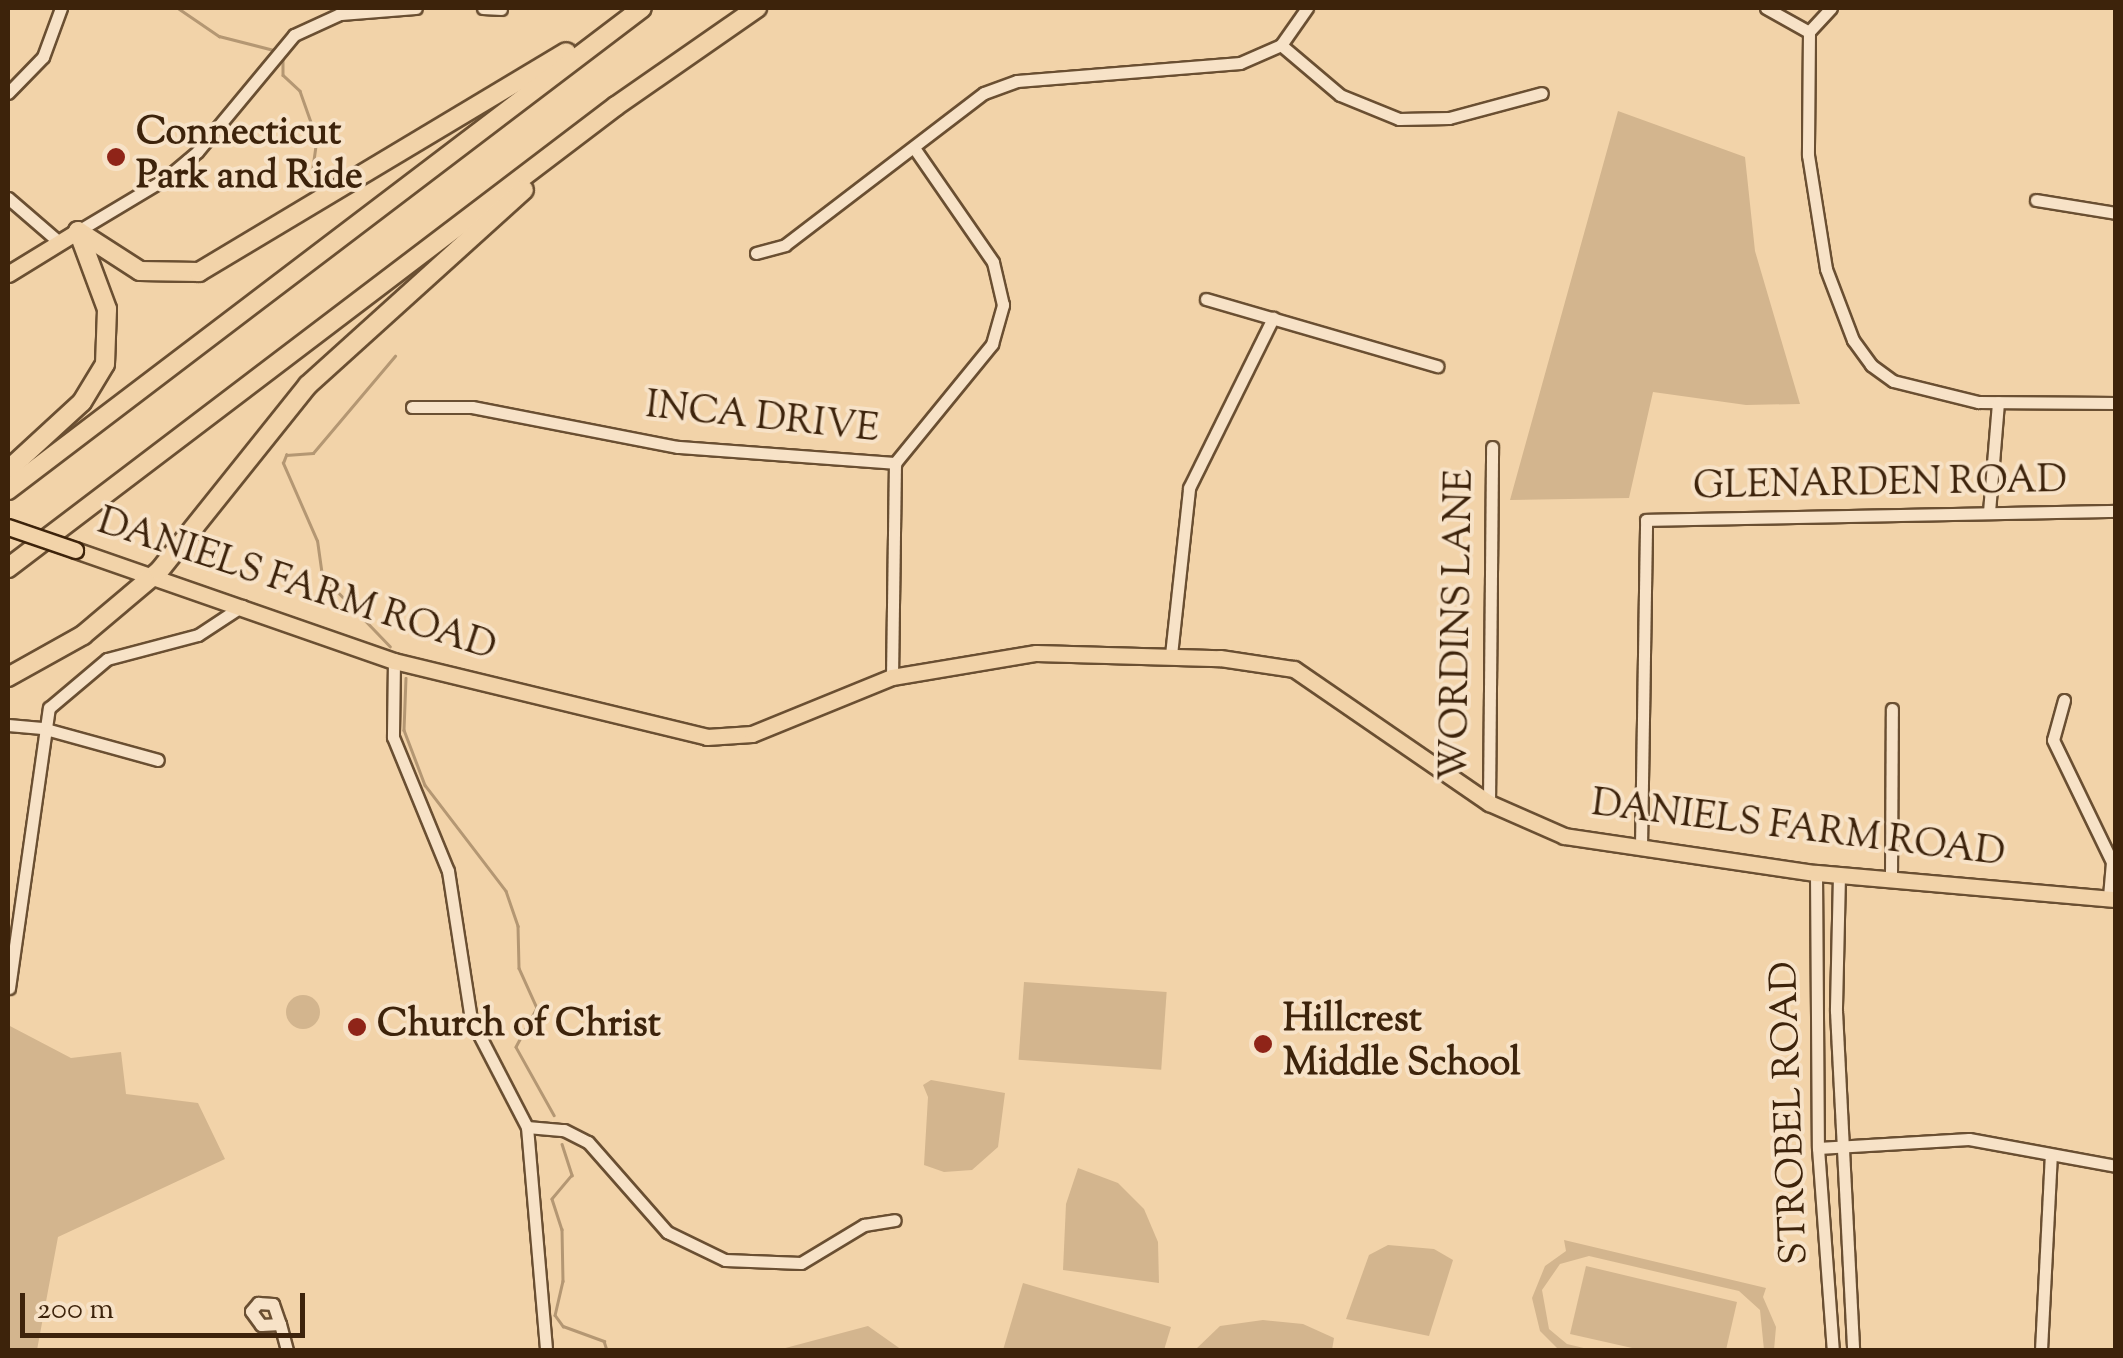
<!DOCTYPE html>
<style>
body{margin:0}
#map{position:relative;width:2123px;height:1358px;overflow:hidden;background:#f2d3a9;font-family:"Sorts Mill Goudy",serif}
div>[style]{position:absolute}
.green>*{inset:0;background:#d3b58e;transform-origin:0 0}
.round{border-radius:50%}
.stream>*{height:2.5px;margin:-1.25px;padding:0 1.25px;transform-origin:1.25px;border-radius:1.25px;background:#b49773}
.roads{filter:drop-shadow(2px 0 #6a4f32) drop-shadow(-2px 0 #6a4f32) drop-shadow(0 2px #6a4f32) drop-shadow(0 -2px #6a4f32)}
.minor>*{height:11px;margin:-5.5px;padding:0 5.5px;transform-origin:5.5px;border-radius:5.5px;background:#f7e2c7}
.major>*{height:15px;margin:-7.5px;padding:0 7.5px;transform-origin:7.5px;border-radius:7.5px;background:#f2d3a9}
.highway>*{height:18px;margin:-9px;padding:0 9px;transform-origin:9px;border-radius:9px;background:#f2d3a9}
.bridges{filter:drop-shadow(2px 0 #3d230b) drop-shadow(-2px 0 #3d230b) drop-shadow(0 2px #3d230b) drop-shadow(0 -2px #3d230b)}
.major-bridge>*{height:15px;margin:-7.5px;padding:0 7.5px;transform-origin:7.5px;border-radius:7.5px;background:#f2d3a9}
.dots>*{width:28px;height:28px;translate:-50% -50%;box-sizing:border-box;border:5px solid #f7e2c7;border-radius:50%}
span{translate:-50% -50%;white-space:nowrap;text-align:center;line-height:1.15;-webkit-text-stroke:8px #f7e2c7;paint-order:stroke}
.poi-label{font-size:38px;color:#3d230b;font-weight:700}
.left{translate:0 -50%;text-align:left}
.street-label{font-size:38px;color:#3d230b}
.frame{position:absolute;inset:0;border:10px solid #3d230b;pointer-events:none}
.scale{position:absolute;left:20px;top:1293px;width:285px;height:45px;box-sizing:border-box;border:5px solid #3d230b;border-top:0;padding-left:12px;font-size:30px;line-height:35px;white-space:nowrap;color:#3d230b;-webkit-text-stroke:8px #f7e2c7;paint-order:stroke}
</style>
<div id="map">
<div class="green">
<div style="clip-path:polygon(1618px 111px,1745px 157px,1755px 251px,1800px 404px,1746px 405px,1653px 392px,1629px 498px,1510px 500px)"></div>
<div style="left:1024px;top:982px;width:143px;height:78px;rotate:4deg"></div>
<div class="round" style="left:286px;top:995px;width:34px;height:34px"></div>
<div style="clip-path:polygon(8px 1025px,71px 1058px,121px 1052px,126px 1094px,198px 1103px,225px 1159px,58px 1237px,37px 1350px,8px 1350px)"></div>
<div style="clip-path:polygon(931px 1080px,1005px 1093px,998px 1147px,972px 1170px,944px 1172px,924px 1165px,928px 1097px,923px 1085px)"></div>
<div style="clip-path:polygon(1078px 1168px,1118px 1183px,1144px 1209px,1158px 1242px,1159px 1283px,1063px 1270px,1066px 1204px)"></div>
<div style="clip-path:polygon(1564px 1240px,1766px 1288px,1763px 1297px,1776px 1327px,1774px 1350px,1764px 1350px,1760px 1310px,1739px 1291px,1589px 1256px,1560px 1264px,1542px 1290px,1549px 1329px,1567px 1344px,1592px 1350px,1559px 1350px,1540px 1331px,1532px 1298px,1545px 1266px,1566px 1251px)"></div>
<div style="clip-path:polygon(1388px 1245px,1434px 1249px,1453px 1260px,1429px 1336px,1346px 1319px,1369px 1255px)"></div>
<div style="clip-path:polygon(1586px 1266px,1737px 1302px,1726px 1350px,1641px 1350px,1570px 1334px)"></div>
<div style="clip-path:polygon(1023px 1283px,1171px 1327px,1164px 1350px,1003px 1350px)"></div>
<div style="clip-path:polygon(1263px 1320px,1303px 1324px,1334px 1338px,1332px 1350px,1195px 1350px,1220px 1326px)"></div>
<div style="clip-path:polygon(868px 1326px,902px 1350px,778px 1350px)"></div>
</div>
<div class="stream">
<div style="left:178px;top:8px;width:50px;rotate:34.3deg"></div>
<div style="left:219px;top:36px;width:57px;rotate:14.3deg"></div>
<div style="left:283px;top:57px;width:18px;rotate:90deg"></div>
<div style="left:283px;top:75px;width:23px;rotate:43deg"></div>
<div style="left:300px;top:91px;width:51px;rotate:70.5deg"></div>
<div style="left:317px;top:139px;width:35px;rotate:98deg"></div>
<div style="left:390px;top:647px;width:98px;rotate:-133.8deg"></div>
<div style="left:322px;top:576px;width:35px;rotate:-98deg"></div>
<div style="left:317px;top:541px;width:85px;rotate:-113.6deg"></div>
<div style="left:283px;top:463px;width:9px;rotate:-69deg"></div>
<div style="left:286px;top:455px;width:27px;rotate:-4deg"></div>
<div style="left:313px;top:453px;width:127px;rotate:-49.8deg"></div>
<div style="left:406px;top:678px;width:52px;rotate:92.2deg"></div>
<div style="left:404px;top:730px;width:59px;rotate:69.1deg"></div>
<div style="left:425px;top:785px;width:133px;rotate:52.6deg"></div>
<div style="left:506px;top:891px;width:37px;rotate:71deg"></div>
<div style="left:518px;top:926px;width:42px;rotate:88.6deg"></div>
<div style="left:519px;top:968px;width:44px;rotate:65.8deg"></div>
<div style="left:537px;top:1008px;width:44px;rotate:118.3deg"></div>
<div style="left:516px;top:1047px;width:78px;rotate:60.8deg"></div>
<div style="left:562px;top:1144px;width:33px;rotate:72deg"></div>
<div style="left:572px;top:1175px;width:31px;rotate:130deg"></div>
<div style="left:552px;top:1199px;width:32px;rotate:72deg"></div>
<div style="left:562px;top:1229px;width:52px;rotate:88.9deg"></div>
<div style="left:563px;top:1281px;width:35px;rotate:103deg"></div>
<div style="left:555px;top:1315px;width:14px;rotate:54deg"></div>
<div style="left:563px;top:1326px;width:44px;rotate:20.1deg"></div>
<div style="left:604px;top:1341px;width:9px;rotate:72deg"></div>
</div>
<div class="roads">
<div class="minor">
<div style="left:483px;top:8px;width:18px;rotate:3deg"></div>
<div style="left:1766px;top:8px;width:49px;rotate:29.2deg"></div>
<div style="left:1831px;top:8px;width:33px;rotate:133deg"></div>
<div style="left:1809px;top:32px;width:123px;rotate:90.5deg"></div>
<div style="left:1808px;top:155px;width:115px;rotate:81deg"></div>
<div style="left:1826px;top:269px;width:76px;rotate:69.2deg"></div>
<div style="left:1853px;top:340px;width:31px;rotate:54deg"></div>
<div style="left:1871px;top:365px;width:27px;rotate:36deg"></div>
<div style="left:1893px;top:381px;width:88px;rotate:13.9deg"></div>
<div style="left:1978px;top:402px;width:138px;rotate:0.4deg"></div>
<div style="left:1281px;top:45px;width:77px;rotate:40.3deg"></div>
<div style="left:1340px;top:95px;width:64px;rotate:22.1deg"></div>
<div style="left:1399px;top:119px;width:50px;rotate:-1.1deg"></div>
<div style="left:1449px;top:118px;width:96px;rotate:-15deg"></div>
<div style="left:8px;top:93px;width:50px;rotate:-45.8deg"></div>
<div style="left:43px;top:57px;width:52px;rotate:-69.8deg"></div>
<div style="left:8px;top:198px;width:67px;rotate:40.8deg"></div>
<div style="left:2036px;top:200px;width:81px;rotate:9.2deg"></div>
<div style="left:78px;top:231px;width:101px;rotate:-30.9deg"></div>
<div style="left:165px;top:179px;width:42px;rotate:-40.2deg"></div>
<div style="left:197px;top:152px;width:152px;rotate:-50.3deg"></div>
<div style="left:294px;top:35px;width:51px;rotate:-24.5deg"></div>
<div style="left:340px;top:14px;width:76px;rotate:-4.5deg"></div>
<div style="left:756px;top:253px;width:30px;rotate:-15deg"></div>
<div style="left:785px;top:245px;width:250px;rotate:-37.4deg"></div>
<div style="left:984px;top:93px;width:35px;rotate:-20deg"></div>
<div style="left:1017px;top:81px;width:224px;rotate:-4.6deg"></div>
<div style="left:1240px;top:63px;width:45px;rotate:-23.7deg"></div>
<div style="left:1281px;top:45px;width:45px;rotate:-54.9deg"></div>
<div style="left:1206px;top:299px;width:241px;rotate:16.2deg"></div>
<div style="left:412px;top:407px;width:60px"></div>
<div style="left:472px;top:407px;width:210px;rotate:11deg"></div>
<div style="left:678px;top:447px;width:218px;rotate:4.2deg"></div>
<div style="left:895px;top:463px;width:154px;rotate:-50.8deg"></div>
<div style="left:992px;top:344px;width:41px;rotate:-74.2deg"></div>
<div style="left:1003px;top:305px;width:44px;rotate:-103.1deg"></div>
<div style="left:993px;top:262px;width:139px;rotate:-124.7deg"></div>
<div style="left:1989px;top:512px;width:110px;rotate:-85.3deg"></div>
<div style="left:1171px;top:655px;width:168px;rotate:-83.8deg"></div>
<div style="left:1189px;top:488px;width:190px;rotate:-63.7deg"></div>
<div style="left:394px;top:661px;width:76px;rotate:90.8deg"></div>
<div style="left:393px;top:737px;width:145px;rotate:67.7deg"></div>
<div style="left:448px;top:871px;width:150px;rotate:81.2deg"></div>
<div style="left:471px;top:1019px;width:122px;rotate:62.6deg"></div>
<div style="left:527px;top:1127px;width:224px;rotate:85.1deg"></div>
<div style="left:892px;top:677px;width:214px;rotate:-89.2deg"></div>
<div style="left:2064px;top:700px;width:41px;rotate:105.4deg"></div>
<div style="left:2053px;top:740px;width:136px;rotate:64.2deg"></div>
<div style="left:2112px;top:862px;width:37px;rotate:95deg"></div>
<div style="left:8px;top:725px;width:34px;rotate:5deg"></div>
<div style="left:42px;top:728px;width:120px;rotate:15.4deg"></div>
<div style="left:1489px;top:803px;width:356px;rotate:-89.5deg"></div>
<div style="left:1641px;top:846px;width:326px;rotate:-89.1deg"></div>
<div style="left:1646px;top:520px;width:470px;rotate:-1.1deg"></div>
<div style="left:1816px;top:873px;width:275px;rotate:89.6deg"></div>
<div style="left:1818px;top:1148px;width:203px;rotate:85.8deg"></div>
<div style="left:1839px;top:875px;width:136px;rotate:91.3deg"></div>
<div style="left:1836px;top:1011px;width:339px;rotate:87.1deg"></div>
<div style="left:1891px;top:878px;width:169px;rotate:-89.7deg"></div>
<div style="left:9px;top:988px;width:283px;rotate:-81.9deg"></div>
<div style="left:49px;top:708px;width:76px;rotate:-40.2deg"></div>
<div style="left:107px;top:659px;width:94px;rotate:-14.8deg"></div>
<div style="left:198px;top:635px;width:53px;rotate:-33.4deg"></div>
<div style="left:527px;top:1127px;width:37px;rotate:5deg"></div>
<div style="left:564px;top:1130px;width:27px;rotate:27deg"></div>
<div style="left:588px;top:1142px;width:120px;rotate:48.7deg"></div>
<div style="left:667px;top:1232px;width:64px;rotate:25.8deg"></div>
<div style="left:725px;top:1260px;width:76px;rotate:2.3deg"></div>
<div style="left:801px;top:1263px;width:74px;rotate:-31.1deg"></div>
<div style="left:864px;top:1225px;width:31px;rotate:-9deg"></div>
<div style="left:1818px;top:1148px;width:151px;rotate:-3.4deg"></div>
<div style="left:1969px;top:1139px;width:149px;rotate:10.4deg"></div>
<div style="left:280px;top:1324px;width:19px;rotate:177deg"></div>
<div style="left:261px;top:1325px;width:17px;rotate:-126deg"></div>
<div style="left:251px;top:1311px;width:11px;rotate:-49deg"></div>
<div style="left:258px;top:1303px;width:15px;rotate:4deg"></div>
<div style="left:273px;top:1304px;width:21px;rotate:71deg"></div>
<div style="left:280px;top:1324px;width:27px;rotate:75deg"></div>
<div style="left:2041px;top:1350px;width:195px;rotate:-87.1deg"></div>
</div>
<div class="major">
<div style="left:8px;top:274px;width:82px;rotate:-31.6deg"></div>
<div style="left:75px;top:550px;width:338px;rotate:19.2deg"></div>
<div style="left:394px;top:661px;width:322px;rotate:13.6deg"></div>
<div style="left:707px;top:737px;width:45px;rotate:-3.8deg"></div>
<div style="left:752px;top:734px;width:151px;rotate:-22.2deg"></div>
<div style="left:892px;top:677px;width:146px;rotate:-9.5deg"></div>
<div style="left:1036px;top:653px;width:184px;rotate:1.6deg"></div>
<div style="left:1220px;top:658px;width:75px;rotate:8.5deg"></div>
<div style="left:1294px;top:669px;width:237px;rotate:34.5deg"></div>
<div style="left:1489px;top:803px;width:82px;rotate:23.7deg"></div>
<div style="left:1564px;top:836px;width:255px;rotate:8.4deg"></div>
<div style="left:1816px;top:873px;width:301px;rotate:5deg"></div>
</div>
<div class="highway">
<div style="left:78px;top:231px;width:74px;rotate:32.8deg"></div>
<div style="left:140px;top:271px;width:59px;rotate:1deg"></div>
<div style="left:199px;top:272px;width:428px;rotate:-30.9deg"></div>
<div style="left:8px;top:470px;width:100px;rotate:-42.6deg"></div>
<div style="left:82px;top:402px;width:44px;rotate:-58.8deg"></div>
<div style="left:105px;top:364px;width:55px;rotate:-87.9deg"></div>
<div style="left:107px;top:309px;width:83px;rotate:-110.4deg"></div>
<div style="left:8px;top:490px;width:796px;rotate:-37.24deg"></div>
<div style="left:8px;top:568px;width:764px;rotate:-37.23deg"></div>
<div style="left:616px;top:106px;width:172px;rotate:-34.8deg"></div>
<div style="left:8px;top:677px;width:86px;rotate:-29.2deg"></div>
<div style="left:83px;top:635px;width:99px;rotate:-40.1deg"></div>
<div style="left:159px;top:571px;width:238px;rotate:-51.3deg"></div>
<div style="left:308px;top:385px;width:291px;rotate:-42.1deg"></div>
</div>
</div>
<div class="bridges">
<div class="major-bridge">
<div style="left:8px;top:527px;width:71px;rotate:18.9deg"></div>
</div>
</div>
<div class="dots">
<div style="left:116px;top:157px;background:#8f2418"></div>
<div style="left:357px;top:1027px;background:#8f2418"></div>
<div style="left:1263px;top:1044px;background:#8f2418"></div>
</div>
<div class="poi-label">
<span class="left" style="left:136px;top:157px">Connecticut<br>Park and Ride</span>
<span class="left" style="left:1283px;top:1044px">Hillcrest<br>Middle School</span>
<span class="left" style="left:377px;top:1027px">Church of Christ</span>
</div>
<div class="street-label">
<span style="left:762px;top:420px;rotate:6deg">INCA DRIVE</span>
<span style="left:1880px;top:486px;rotate:-1deg">GLENARDEN ROAD</span>
<span style="left:296px;top:587px;rotate:18deg">DANIELS FARM ROAD</span>
<span style="left:1460px;top:625px;rotate:-89deg">WORDINS LANE</span>
<span style="left:1798px;top:831px;rotate:7deg">DANIELS FARM ROAD</span>
<span style="left:1792px;top:1113px;rotate:-92deg">STROBEL ROAD</span>
</div>
<div class="frame"></div>
<div class="scale">200 m</div>
</div>
